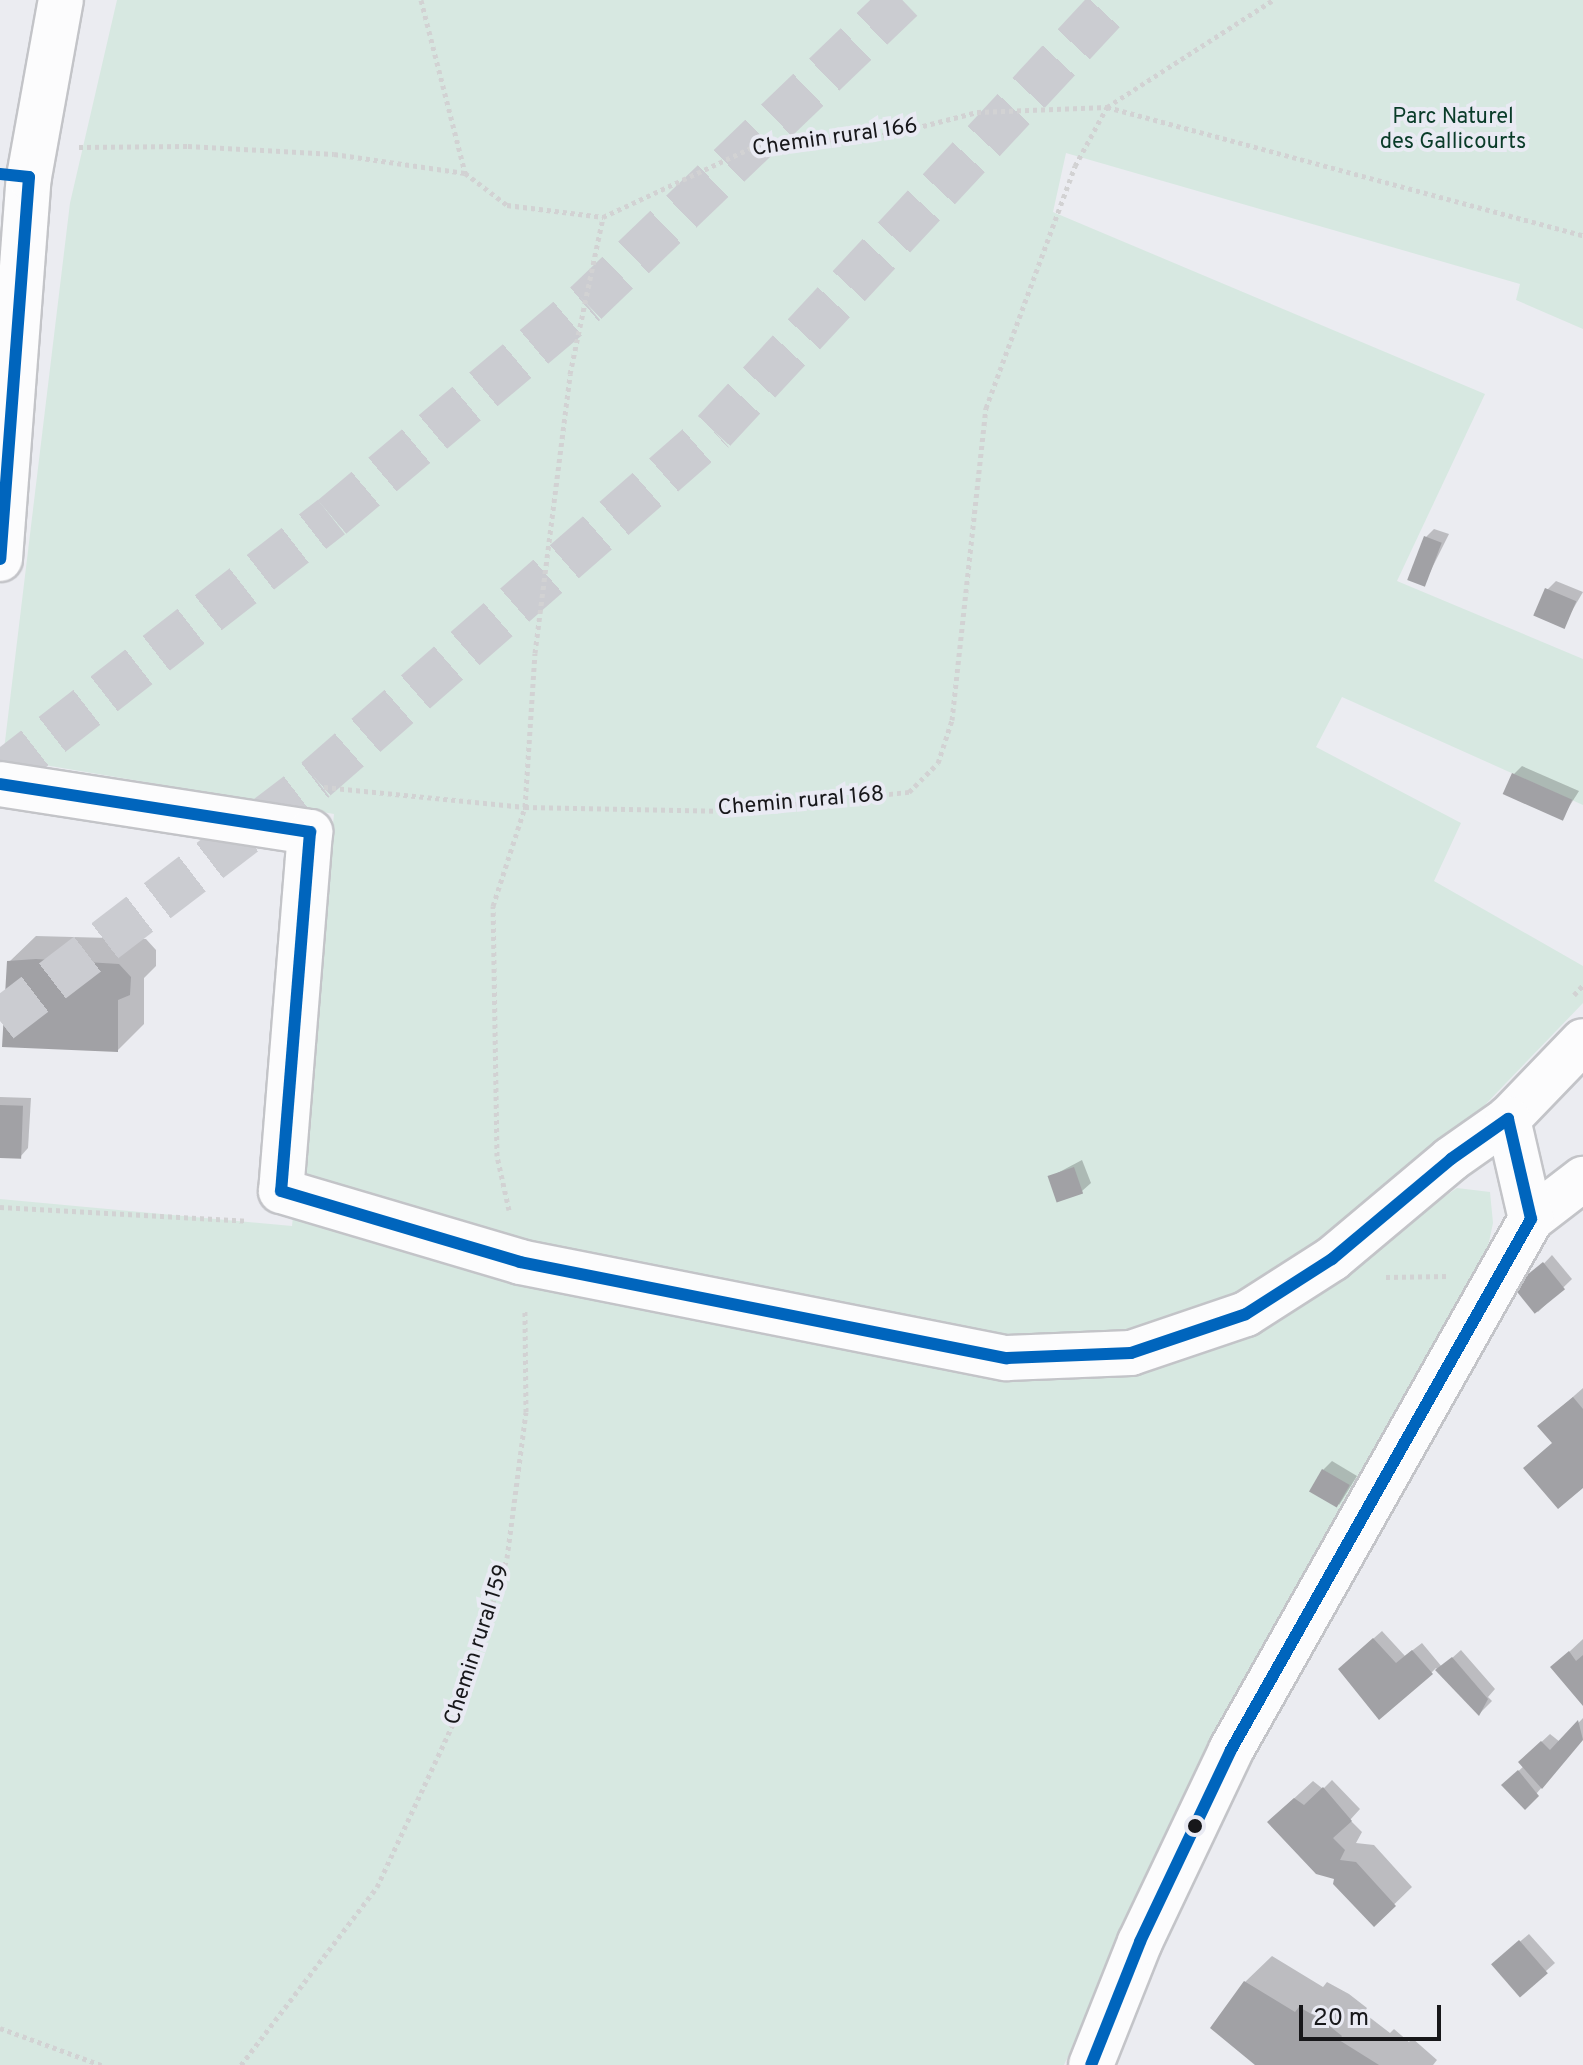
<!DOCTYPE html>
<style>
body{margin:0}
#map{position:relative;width:1583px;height:2065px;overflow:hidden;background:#ebecf1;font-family:Overpass,sans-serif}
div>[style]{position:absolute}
.green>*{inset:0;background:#d7e8e1}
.shadow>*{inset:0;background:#0003}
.building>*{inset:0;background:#a1a1a5;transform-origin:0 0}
.motorway-tunnel>*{height:44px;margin-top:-22px;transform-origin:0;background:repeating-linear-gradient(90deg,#cbccd1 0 44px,transparent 0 66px)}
.path>*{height:5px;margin-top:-2.5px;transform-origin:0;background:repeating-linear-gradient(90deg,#d2d2d3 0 4px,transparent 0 8px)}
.roads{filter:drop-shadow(2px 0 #c3c4c8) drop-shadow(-2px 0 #c3c4c8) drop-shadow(0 2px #c3c4c8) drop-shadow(0 -2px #c3c4c8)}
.minor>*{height:44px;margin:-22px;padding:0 22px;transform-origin:22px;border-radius:22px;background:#fcfcfd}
.bus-1>*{height:12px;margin:-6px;padding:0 6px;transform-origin:6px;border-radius:6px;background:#0065bd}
.dots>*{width:22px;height:22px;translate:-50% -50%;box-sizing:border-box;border:4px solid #e9eaf3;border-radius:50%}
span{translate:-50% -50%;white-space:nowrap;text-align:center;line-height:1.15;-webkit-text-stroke:8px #e9eaf3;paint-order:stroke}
.park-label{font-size:22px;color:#0a3c29}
.street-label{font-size:22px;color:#17171a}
.scale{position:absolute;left:1299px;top:2005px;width:142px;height:36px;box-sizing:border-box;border:4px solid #17171a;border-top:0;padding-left:10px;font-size:24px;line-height:28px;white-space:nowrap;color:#17171a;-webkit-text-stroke:6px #e9eaf3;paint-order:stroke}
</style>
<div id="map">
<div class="green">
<div style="clip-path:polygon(117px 0,1583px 0,1583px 329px,1516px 300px,1520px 284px,1066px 153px,1053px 212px,1485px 394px,1397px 581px,1583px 659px,1583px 805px,1342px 697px,1316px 747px,1461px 823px,1434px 881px,1583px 966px,1583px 1003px,1408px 1185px,1248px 1332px,1457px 1188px,1490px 1192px,1493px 1223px,1481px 1280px,1209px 1753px,1064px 2065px,0 2065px,0 1199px,292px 1226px,334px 814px,3px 758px,70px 203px)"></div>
</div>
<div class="shadow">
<div style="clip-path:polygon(1434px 529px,1449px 534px,1424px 584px,1426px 537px)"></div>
<div style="clip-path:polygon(1556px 581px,1583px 592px,1563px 626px,1547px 590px)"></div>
<div style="clip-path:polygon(1522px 766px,1579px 791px,1562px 818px,1514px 774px)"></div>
<div style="clip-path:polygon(36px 936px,146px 939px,156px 950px,156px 966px,144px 978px,144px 1024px,118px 1050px,9px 962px)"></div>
<div style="clip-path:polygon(0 1097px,31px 1098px,28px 1148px,20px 1157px,0 1155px)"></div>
<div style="clip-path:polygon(1082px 1160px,1091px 1183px,1082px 1191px,1050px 1177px)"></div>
<div style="clip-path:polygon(1552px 1255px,1572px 1279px,1538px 1312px,1519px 1290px)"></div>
<div style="clip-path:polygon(1583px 1388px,1583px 1485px,1540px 1426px)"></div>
<div style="clip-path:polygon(1332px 1461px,1357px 1476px,1339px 1505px,1323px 1470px)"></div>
<div style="clip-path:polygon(1382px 1631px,1405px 1656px,1422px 1643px,1442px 1667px,1461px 1650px,1495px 1689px,1488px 1697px,1492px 1701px,1479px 1714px,1436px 1668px,1431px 1673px,1349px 1660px)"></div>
<div style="clip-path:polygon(1583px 1639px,1583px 1703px,1553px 1667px)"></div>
<div style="clip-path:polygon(1583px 1718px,1583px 1739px,1525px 1807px,1513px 1776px,1524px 1766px,1520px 1762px,1550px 1734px,1560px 1742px)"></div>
<div style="clip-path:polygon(1332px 1780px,1360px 1809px,1350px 1820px,1362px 1832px,1356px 1843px,1374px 1845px,1412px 1887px,1374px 1924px,1288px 1804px,1313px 1781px,1323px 1789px)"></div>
<div style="clip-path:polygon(1529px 1934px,1555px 1963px,1520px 1994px,1503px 1956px)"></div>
<div style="clip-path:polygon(1272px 1956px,1323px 1987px,1327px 1982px,1349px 1994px,1367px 2008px,1364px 2013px,1390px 2033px,1394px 2029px,1409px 2042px,1412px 2038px,1437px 2060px,1433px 2065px,1258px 2065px,1245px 1982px)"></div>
</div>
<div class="building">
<div style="left:1424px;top:536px;width:19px;height:47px;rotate:21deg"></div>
<div style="left:1545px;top:588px;width:34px;height:30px;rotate:23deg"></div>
<div style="left:1512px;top:773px;width:66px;height:23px;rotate:24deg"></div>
<div style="clip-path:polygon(36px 959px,119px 964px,131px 977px,130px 995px,118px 1000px,118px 1052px,2px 1047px,7px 961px)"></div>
<div style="left:0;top:1105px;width:23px;height:53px;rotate:2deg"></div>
<div style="left:1074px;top:1167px;width:28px;height:28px;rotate:71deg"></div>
<div style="left:1543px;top:1262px;width:35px;height:39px;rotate:51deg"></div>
<div style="clip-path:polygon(1573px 1397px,1583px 1409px,1583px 1488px,1558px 1509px,1523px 1468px,1552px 1443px,1537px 1426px)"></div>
<div style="left:1322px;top:1469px;width:32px;height:26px;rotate:30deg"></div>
<div style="clip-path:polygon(1373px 1638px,1396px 1663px,1412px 1650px,1433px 1674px,1379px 1720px,1338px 1669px)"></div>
<div style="clip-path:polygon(1569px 1651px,1576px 1661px,1583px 1655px,1583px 1706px,1550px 1667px)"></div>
<div style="clip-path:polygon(1452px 1657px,1488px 1699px,1479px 1716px,1435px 1670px)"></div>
<div style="clip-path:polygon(1578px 1720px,1583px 1740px,1542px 1789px,1518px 1762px,1541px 1741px,1550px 1750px)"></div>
<div style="clip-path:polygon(1518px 1770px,1539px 1796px,1525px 1810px,1501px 1785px)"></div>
<div style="clip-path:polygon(1323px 1787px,1352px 1821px,1333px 1838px,1345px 1850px,1340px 1860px,1356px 1862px,1396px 1906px,1374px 1927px,1333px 1884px,1334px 1879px,1316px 1874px,1267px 1822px,1294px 1798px,1304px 1805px)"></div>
<div style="left:1519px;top:1940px;width:44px;height:37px;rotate:49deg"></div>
<div style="clip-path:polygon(1244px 1981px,1295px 2012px,1299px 2007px,1322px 2020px,1342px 2036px,1339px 2040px,1379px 2065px,1255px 2065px,1210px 2028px)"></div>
</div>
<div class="motorway-tunnel">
<div style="left:0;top:775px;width:420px;rotate:-37.9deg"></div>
<div style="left:332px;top:517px;width:332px;rotate:-40.1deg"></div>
<div style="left:586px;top:303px;width:438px;rotate:-43.8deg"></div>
<div style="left:0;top:1021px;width:398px;rotate:-37.4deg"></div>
<div style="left:316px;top:779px;width:529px;rotate:-41.17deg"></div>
<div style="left:714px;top:431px;width:589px;rotate:-47.07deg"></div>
</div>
<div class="path">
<div style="left:421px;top:0;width:179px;rotate:75.7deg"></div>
<div style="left:465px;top:173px;width:53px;rotate:37.3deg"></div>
<div style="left:507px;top:205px;width:97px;rotate:7.1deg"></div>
<div style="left:603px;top:217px;width:168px;rotate:-25deg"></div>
<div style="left:755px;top:146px;width:138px;rotate:-5deg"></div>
<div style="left:892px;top:134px;width:88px;rotate:-14.5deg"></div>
<div style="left:977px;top:112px;width:130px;rotate:-2.2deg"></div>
<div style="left:1107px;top:107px;width:493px;rotate:15.1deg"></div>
<div style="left:79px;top:147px;width:109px;rotate:-0.5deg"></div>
<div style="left:188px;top:146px;width:146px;rotate:3.1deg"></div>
<div style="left:334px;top:154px;width:132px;rotate:8.3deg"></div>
<div style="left:324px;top:787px;width:202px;rotate:5.7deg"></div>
<div style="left:525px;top:807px;width:154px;rotate:-86.3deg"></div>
<div style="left:535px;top:653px;width:281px;rotate:-82.8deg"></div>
<div style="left:570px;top:374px;width:160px;rotate:-78.1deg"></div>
<div style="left:1574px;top:995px;width:13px;rotate:-48deg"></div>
<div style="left:0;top:1207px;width:247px;rotate:3.2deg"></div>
<div style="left:509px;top:1210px;width:55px;rotate:-102.5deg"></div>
<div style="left:497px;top:1156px;width:250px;rotate:-90.9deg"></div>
<div style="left:493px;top:906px;width:104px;rotate:-72.1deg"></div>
<div style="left:525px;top:807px;width:205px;rotate:1.1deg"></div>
<div style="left:730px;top:811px;width:180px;rotate:-6.1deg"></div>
<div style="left:909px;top:792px;width:41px;rotate:-45deg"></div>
<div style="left:938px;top:763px;width:45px;rotate:-72deg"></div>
<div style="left:952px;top:720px;width:314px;rotate:-83.8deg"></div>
<div style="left:986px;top:408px;width:258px;rotate:-69.8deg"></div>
<div style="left:1075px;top:166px;width:67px;rotate:-61.5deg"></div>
<div style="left:1107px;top:107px;width:197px;rotate:-32.8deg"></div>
<div style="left:1386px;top:1277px;width:62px;rotate:-0.9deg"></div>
<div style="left:0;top:2028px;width:108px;rotate:20.1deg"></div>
<div style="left:241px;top:2065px;width:224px;rotate:-52.6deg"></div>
<div style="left:377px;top:1887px;width:194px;rotate:-65deg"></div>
<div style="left:459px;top:1711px;width:160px;rotate:-72.6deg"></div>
<div style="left:507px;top:1558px;width:147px;rotate:-82.6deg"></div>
<div style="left:526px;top:1412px;width:101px;rotate:-90.6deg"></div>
</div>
<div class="roads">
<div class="minor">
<div style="left:0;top:559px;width:383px;rotate:-85.7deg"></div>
<div style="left:29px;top:177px;width:180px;rotate:-79.8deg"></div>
<div style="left:0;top:784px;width:314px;rotate:8.8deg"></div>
<div style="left:310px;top:832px;width:360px;rotate:94.6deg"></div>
<div style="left:281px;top:1191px;width:249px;rotate:16.5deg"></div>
<div style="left:520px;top:1262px;width:496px;rotate:11.2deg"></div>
<div style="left:1007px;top:1358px;width:124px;rotate:-2.3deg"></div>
<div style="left:1131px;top:1353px;width:121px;rotate:-18.7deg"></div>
<div style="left:1246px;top:1314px;width:102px;rotate:-32.6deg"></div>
<div style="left:1332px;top:1259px;width:155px;rotate:-40deg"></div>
<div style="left:1451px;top:1159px;width:70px;rotate:-35.1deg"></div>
<div style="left:1508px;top:1119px;width:108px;rotate:-46.1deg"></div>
<div style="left:1531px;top:1219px;width:66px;rotate:-37.6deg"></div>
<div style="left:1091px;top:2065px;width:132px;rotate:-68.3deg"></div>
<div style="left:1140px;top:1942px;width:212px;rotate:-64.6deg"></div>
<div style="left:1231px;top:1750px;width:610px;rotate:-60.53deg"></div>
<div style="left:1531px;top:1219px;width:103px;rotate:-103deg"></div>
</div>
</div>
<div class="bus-1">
<div style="left:0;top:174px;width:29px;rotate:6deg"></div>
<div style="left:29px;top:177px;width:383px;rotate:94.3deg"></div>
<div style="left:0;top:784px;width:314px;rotate:8.8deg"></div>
<div style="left:310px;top:832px;width:360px;rotate:94.6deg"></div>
<div style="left:281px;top:1191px;width:249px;rotate:16.5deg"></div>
<div style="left:520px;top:1262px;width:496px;rotate:11.2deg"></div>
<div style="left:1007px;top:1358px;width:124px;rotate:-2.3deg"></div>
<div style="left:1131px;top:1353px;width:121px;rotate:-18.7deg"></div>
<div style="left:1246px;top:1314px;width:102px;rotate:-32.6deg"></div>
<div style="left:1332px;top:1259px;width:155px;rotate:-40deg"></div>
<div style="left:1451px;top:1159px;width:70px;rotate:-35.1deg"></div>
<div style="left:1508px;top:1119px;width:103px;rotate:77deg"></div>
<div style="left:1531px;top:1219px;width:610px;rotate:119.47deg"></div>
<div style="left:1231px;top:1750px;width:212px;rotate:115.4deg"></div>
<div style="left:1140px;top:1942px;width:132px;rotate:111.7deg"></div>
</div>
<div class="dots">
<div style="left:1195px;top:1826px;background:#17171a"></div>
</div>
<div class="park-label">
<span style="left:1453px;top:130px">Parc Naturel<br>des Gallicourts</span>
</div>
<div class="street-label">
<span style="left:835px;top:138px;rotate:-8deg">Chemin rural 166</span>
<span style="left:801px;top:802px;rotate:-5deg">Chemin rural 168</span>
<span style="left:478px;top:1645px;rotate:-72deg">Chemin rural 159</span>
</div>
<div class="scale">20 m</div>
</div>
